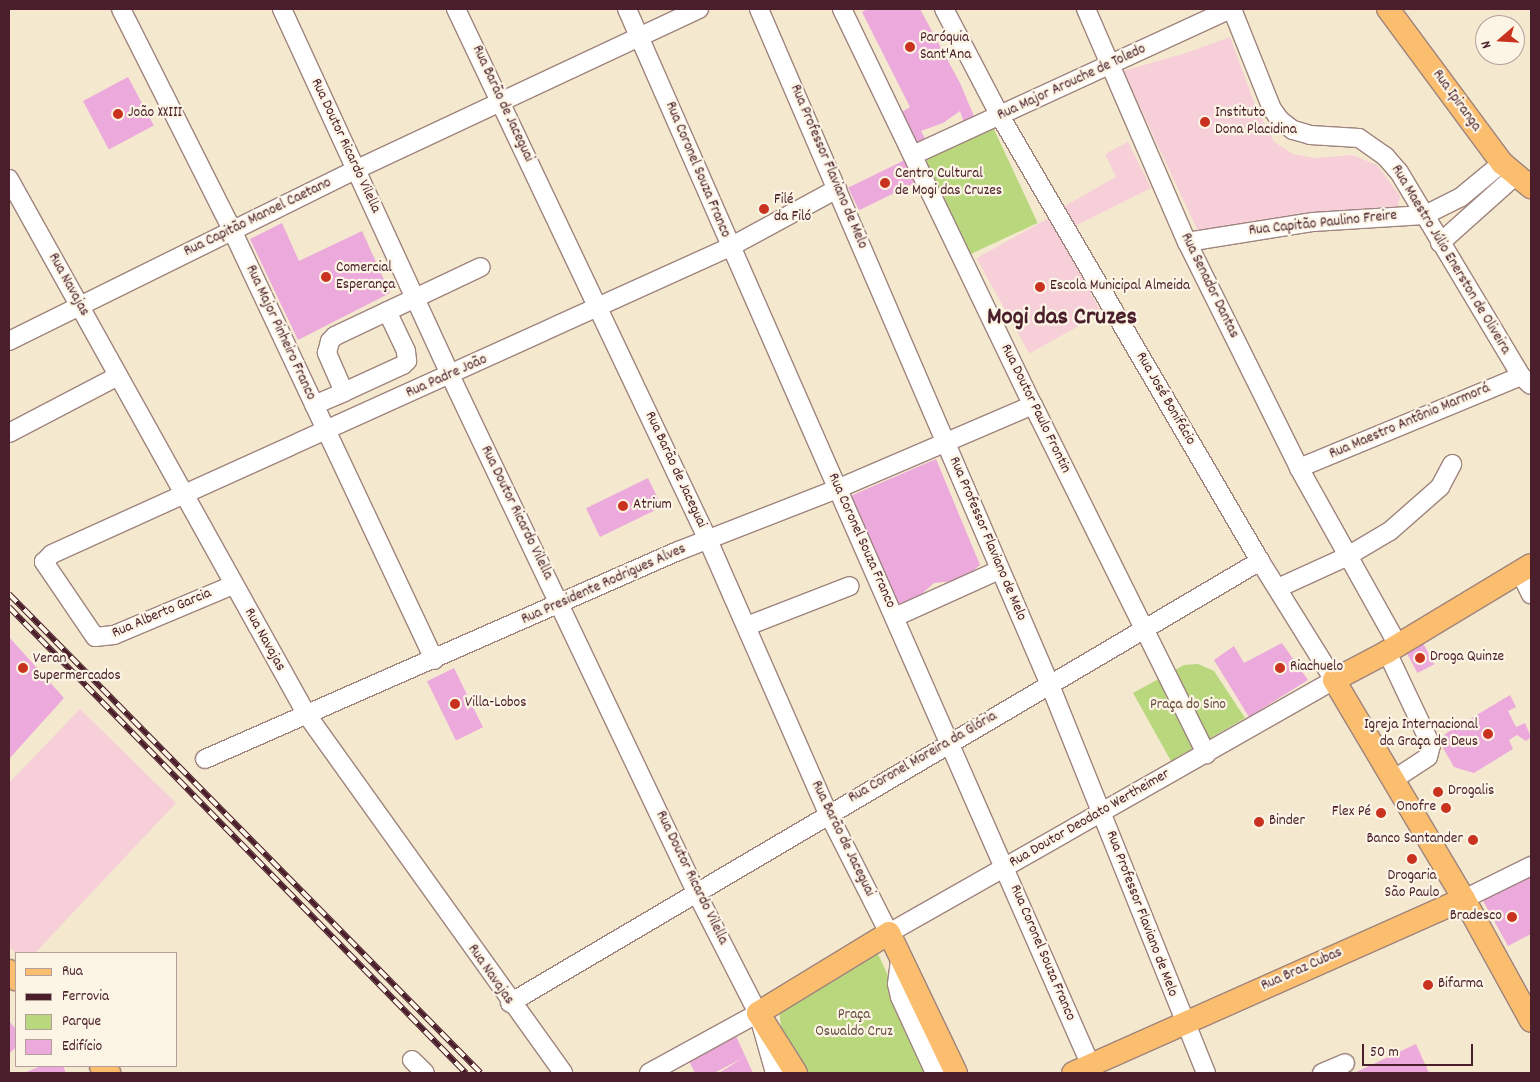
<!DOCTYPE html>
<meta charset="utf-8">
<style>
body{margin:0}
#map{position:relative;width:1540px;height:1082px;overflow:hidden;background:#f4e9cf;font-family:Dekko,sans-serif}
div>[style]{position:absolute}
.built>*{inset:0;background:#f6cfd9;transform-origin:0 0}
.green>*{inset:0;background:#b9d77d;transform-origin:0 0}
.building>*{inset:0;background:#eca9dc;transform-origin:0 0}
.roads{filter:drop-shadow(1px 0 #9f847d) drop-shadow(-1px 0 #9f847d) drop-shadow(0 1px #9f847d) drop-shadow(0 -1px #9f847d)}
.minor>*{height:18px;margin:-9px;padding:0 9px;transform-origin:9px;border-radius:9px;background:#fff}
.major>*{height:22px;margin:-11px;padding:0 11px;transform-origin:11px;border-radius:11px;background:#fbbd6e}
.rail>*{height:5.5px;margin-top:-2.75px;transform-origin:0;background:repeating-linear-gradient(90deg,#fcf5e5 0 11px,#4a1f2b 0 22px);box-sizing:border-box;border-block:1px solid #4a1f2b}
.dots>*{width:14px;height:14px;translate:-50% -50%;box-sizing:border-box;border:2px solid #fcf5e5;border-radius:50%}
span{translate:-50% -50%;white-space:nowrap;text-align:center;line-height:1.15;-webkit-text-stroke:4.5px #fcf5e5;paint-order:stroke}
.poi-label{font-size:15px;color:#4a1f2b}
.left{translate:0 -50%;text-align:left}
.right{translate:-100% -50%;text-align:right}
.street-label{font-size:15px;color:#4a1f2b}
.park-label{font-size:15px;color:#664d40}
.town-label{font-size:25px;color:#4a1f2b;font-weight:700}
.frame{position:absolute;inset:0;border:10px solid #4a1f2b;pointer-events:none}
.legend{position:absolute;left:15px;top:952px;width:162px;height:115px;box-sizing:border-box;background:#fcf5e5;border:1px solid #b59f9b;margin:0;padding:6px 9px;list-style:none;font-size:15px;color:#4a1f2b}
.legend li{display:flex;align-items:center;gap:10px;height:25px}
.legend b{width:25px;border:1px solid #b59f9b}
.north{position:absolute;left:1475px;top:15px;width:50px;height:50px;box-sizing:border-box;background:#fcf5e5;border:1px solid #b59f9b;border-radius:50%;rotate:251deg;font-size:14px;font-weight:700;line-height:20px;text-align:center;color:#4a1f2b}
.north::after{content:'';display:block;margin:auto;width:18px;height:22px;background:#c8321e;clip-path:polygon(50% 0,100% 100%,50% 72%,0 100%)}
.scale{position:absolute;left:1362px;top:1044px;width:111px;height:22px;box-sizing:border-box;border:2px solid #4a1f2b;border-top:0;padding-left:6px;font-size:15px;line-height:18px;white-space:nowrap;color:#4a1f2b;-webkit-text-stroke:4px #fcf5e5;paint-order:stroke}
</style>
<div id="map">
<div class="built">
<div style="clip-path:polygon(1230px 37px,1254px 102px,1274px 142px,1293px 154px,1314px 158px,1352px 155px,1377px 165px,1400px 196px,1397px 210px,1209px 233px,1197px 229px,1123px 71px,1186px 53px)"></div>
<div style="clip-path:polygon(1128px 142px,1151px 188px,1075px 226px,1063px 207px,1116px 177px,1105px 154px)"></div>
<div style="left:1049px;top:218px;width:109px;height:83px;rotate:61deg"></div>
<div style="clip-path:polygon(80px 709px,176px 803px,35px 953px,16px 954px,9px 946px,9px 783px)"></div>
</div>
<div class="green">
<div style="left:992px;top:125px;width:108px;height:75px;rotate:65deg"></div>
<div style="clip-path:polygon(1198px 664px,1214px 671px,1245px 718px,1171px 761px,1133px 693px,1184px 665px)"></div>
<div style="clip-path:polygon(878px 954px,934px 1073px,797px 1073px,782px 1035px,779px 1009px)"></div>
</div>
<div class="building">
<div style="clip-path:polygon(868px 9px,920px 9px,960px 83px,976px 121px,965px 126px,960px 111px,943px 123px,921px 131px,927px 142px,919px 148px,902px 112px,910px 107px,862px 12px)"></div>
<div style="left:128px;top:77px;width:55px;height:51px;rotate:62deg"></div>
<div style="left:911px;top:157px;width:25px;height:70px;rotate:64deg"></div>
<div style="clip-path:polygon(282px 223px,299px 261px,362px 231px,390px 293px,298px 340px,250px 239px)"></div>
<div style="clip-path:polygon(936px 459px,980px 565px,962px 580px,934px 583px,915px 600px,896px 604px,848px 497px)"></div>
<div style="left:648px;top:478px;width:32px;height:69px;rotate:64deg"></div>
<div style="clip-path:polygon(9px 637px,64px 698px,9px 759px)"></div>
<div style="clip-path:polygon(1282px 643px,1308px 680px,1249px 717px,1214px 660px,1234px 646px,1244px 663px)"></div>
<div style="left:1423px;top:643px;width:24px;height:19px;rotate:62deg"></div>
<div style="left:454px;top:668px;width:66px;height:30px;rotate:64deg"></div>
<div style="clip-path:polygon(1510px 695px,1516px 707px,1508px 711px,1516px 727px,1525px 723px,1531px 737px,1526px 741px,1517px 735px,1509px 740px,1513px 749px,1474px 773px,1454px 767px,1443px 748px,1445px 734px)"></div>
<div style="clip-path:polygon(1531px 872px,1531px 934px,1508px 946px,1482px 899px)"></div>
<div style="clip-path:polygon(9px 1021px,16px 1029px,16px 1047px,9px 1054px)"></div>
<div style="clip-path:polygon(735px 1034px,753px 1073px,719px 1073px,743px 1058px,714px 1073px,695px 1073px,689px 1061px)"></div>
<div style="clip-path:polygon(1416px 1044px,1429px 1073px,1354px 1073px)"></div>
<div style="clip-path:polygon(41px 1066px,63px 1066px,66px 1073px,24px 1073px)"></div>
</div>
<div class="roads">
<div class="minor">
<div style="left:121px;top:9px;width:247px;rotate:63.3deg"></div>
<div style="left:232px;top:230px;width:475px;rotate:64.8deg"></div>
<div style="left:282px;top:9px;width:403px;rotate:65.3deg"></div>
<div style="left:450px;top:375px;width:575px;rotate:64.55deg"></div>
<div style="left:697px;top:894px;width:134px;rotate:62.9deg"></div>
<div style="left:758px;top:1013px;width:62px;rotate:74.2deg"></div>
<div style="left:456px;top:9px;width:588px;rotate:64.61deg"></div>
<div style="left:708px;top:540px;width:298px;rotate:66.3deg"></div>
<div style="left:828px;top:813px;width:135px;rotate:63.1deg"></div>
<div style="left:889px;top:933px;width:512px;rotate:-29.62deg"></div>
<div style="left:1334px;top:680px;width:140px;rotate:-121.9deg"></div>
<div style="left:1260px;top:561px;width:515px;rotate:-120.3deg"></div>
<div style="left:1000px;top:116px;width:121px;rotate:-117.6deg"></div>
<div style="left:627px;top:9px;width:1162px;rotate:66.3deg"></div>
<div style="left:759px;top:9px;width:736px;rotate:66.71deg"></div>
<div style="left:1050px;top:685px;width:418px;rotate:68.1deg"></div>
<div style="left:842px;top:9px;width:440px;rotate:64.3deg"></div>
<div style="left:1033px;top:405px;width:390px;rotate:63.6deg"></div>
<div style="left:1086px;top:9px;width:254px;rotate:66.6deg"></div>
<div style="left:1187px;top:242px;width:252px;rotate:63.6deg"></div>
<div style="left:1299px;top:468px;width:203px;rotate:60.8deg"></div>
<div style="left:1232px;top:9px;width:108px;rotate:68.2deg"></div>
<div style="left:1272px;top:109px;width:14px;rotate:54deg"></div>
<div style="left:1280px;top:120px;width:16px;rotate:38deg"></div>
<div style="left:1293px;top:130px;width:18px;rotate:16deg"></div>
<div style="left:1310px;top:135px;width:49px;rotate:3.5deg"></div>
<div style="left:1359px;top:138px;width:32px;rotate:35deg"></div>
<div style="left:1385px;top:156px;width:21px;rotate:49deg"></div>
<div style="left:1399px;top:172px;width:238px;rotate:59.1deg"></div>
<div style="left:1521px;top:376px;width:13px;rotate:42deg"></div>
<div style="left:913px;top:155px;width:350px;rotate:-24.7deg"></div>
<div style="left:9px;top:179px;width:613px;rotate:60.93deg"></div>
<div style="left:307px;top:715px;width:440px;rotate:54.4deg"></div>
<div style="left:1187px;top:242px;width:128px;rotate:-9deg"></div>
<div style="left:1313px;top:222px;width:112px;rotate:-3.6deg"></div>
<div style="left:1425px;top:215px;width:40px;rotate:-26.6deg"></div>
<div style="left:1461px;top:197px;width:53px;rotate:-39.7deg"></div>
<div style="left:1440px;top:243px;width:102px;rotate:-41.8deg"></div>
<div style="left:9px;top:341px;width:386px;rotate:-26.3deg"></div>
<div style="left:355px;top:170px;width:380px;rotate:-25.1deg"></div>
<div style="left:344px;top:392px;width:65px;rotate:-24.6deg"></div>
<div style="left:403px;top:365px;width:6px;rotate:-45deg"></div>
<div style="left:407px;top:361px;width:10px;rotate:-96deg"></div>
<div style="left:406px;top:351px;width:44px;rotate:-115.4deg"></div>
<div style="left:314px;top:405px;width:33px;rotate:-23deg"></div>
<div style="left:344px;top:392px;width:43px;rotate:-113.6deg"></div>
<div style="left:327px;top:353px;width:12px;rotate:-76deg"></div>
<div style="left:330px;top:341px;width:7px;rotate:-45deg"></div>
<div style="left:335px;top:336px;width:161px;rotate:-25.3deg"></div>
<div style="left:9px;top:433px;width:123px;rotate:-27.6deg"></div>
<div style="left:1299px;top:468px;width:240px;rotate:-22.5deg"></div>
<div style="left:1520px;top:572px;width:25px;rotate:64deg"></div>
<div style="left:233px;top:585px;width:129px;rotate:157.2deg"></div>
<div style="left:114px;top:635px;width:19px;rotate:174deg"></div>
<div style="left:95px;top:637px;width:91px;rotate:-124.2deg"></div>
<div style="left:44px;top:562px;width:11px;rotate:-45deg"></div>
<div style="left:52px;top:554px;width:744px;rotate:-24.36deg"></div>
<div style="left:730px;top:247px;width:122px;rotate:-28.5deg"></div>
<div style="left:1278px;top:588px;width:75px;rotate:-24.5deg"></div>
<div style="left:1346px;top:557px;width:51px;rotate:-30.6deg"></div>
<div style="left:1390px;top:531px;width:67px;rotate:-41.3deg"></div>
<div style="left:1440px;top:487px;width:26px;rotate:-62deg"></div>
<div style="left:895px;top:617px;width:114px;rotate:-24.3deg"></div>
<div style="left:747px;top:626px;width:110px;rotate:-21.2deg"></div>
<div style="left:1387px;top:652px;width:103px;rotate:64.7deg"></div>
<div style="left:1431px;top:745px;width:12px;rotate:104deg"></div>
<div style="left:1428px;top:757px;width:42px;rotate:146.7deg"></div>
<div style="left:205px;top:759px;width:517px;rotate:-23.74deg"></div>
<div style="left:678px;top:551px;width:171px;rotate:-21.3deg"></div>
<div style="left:837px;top:489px;width:213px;rotate:-23.2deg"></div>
<div style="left:1464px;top:899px;width:75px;rotate:-26.2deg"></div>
<div style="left:900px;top:960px;width:24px;rotate:97deg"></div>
<div style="left:897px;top:984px;width:13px;rotate:77deg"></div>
<div style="left:900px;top:997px;width:84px;rotate:65.3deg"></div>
<div style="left:510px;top:1003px;width:871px;rotate:-30.51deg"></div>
<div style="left:412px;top:1060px;width:18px;rotate:45deg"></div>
<div style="left:649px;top:1073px;width:124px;rotate:-28.8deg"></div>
<div style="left:1322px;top:1073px;width:25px;rotate:-23deg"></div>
</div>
<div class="major">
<div style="left:1388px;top:9px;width:192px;rotate:53.5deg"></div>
<div style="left:1502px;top:163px;width:38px;rotate:40deg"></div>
<div style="left:1531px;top:565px;width:168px;rotate:148.9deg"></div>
<div style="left:1387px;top:652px;width:60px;rotate:152.2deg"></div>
<div style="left:1334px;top:680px;width:255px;rotate:59.3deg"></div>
<div style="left:1464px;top:899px;width:139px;rotate:61.2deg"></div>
<div style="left:9px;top:971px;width:11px;rotate:49deg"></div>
<div style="left:101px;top:1066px;width:11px;rotate:41deg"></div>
<div style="left:796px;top:1073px;width:71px;rotate:-122.3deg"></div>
<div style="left:758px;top:1013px;width:153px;rotate:-31.4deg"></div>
<div style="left:889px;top:933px;width:155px;rotate:64.4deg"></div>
<div style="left:1073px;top:1073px;width:428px;rotate:-24deg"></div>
</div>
</div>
<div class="rail">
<div style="left:9px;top:594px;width:672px;rotate:45.42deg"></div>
<div style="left:9px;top:607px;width:653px;rotate:45.56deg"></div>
</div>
<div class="dots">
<div style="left:910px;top:47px;background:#c8321e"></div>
<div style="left:118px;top:114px;background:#c8321e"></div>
<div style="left:1205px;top:122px;background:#c8321e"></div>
<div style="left:885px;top:183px;background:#c8321e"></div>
<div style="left:764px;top:209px;background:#c8321e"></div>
<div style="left:326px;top:277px;background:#c8321e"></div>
<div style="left:1040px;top:287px;background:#c8321e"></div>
<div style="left:623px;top:506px;background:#c8321e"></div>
<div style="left:1420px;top:658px;background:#c8321e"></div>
<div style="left:23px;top:668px;background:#c8321e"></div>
<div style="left:1280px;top:668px;background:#c8321e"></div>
<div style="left:455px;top:704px;background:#c8321e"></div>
<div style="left:1488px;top:734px;background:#c8321e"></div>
<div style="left:1438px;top:792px;background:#c8321e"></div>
<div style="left:1446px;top:808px;background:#c8321e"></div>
<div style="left:1381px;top:813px;background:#c8321e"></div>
<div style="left:1259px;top:822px;background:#c8321e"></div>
<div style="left:1473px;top:840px;background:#c8321e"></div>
<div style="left:1412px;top:859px;background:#c8321e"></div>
<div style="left:1512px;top:917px;background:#c8321e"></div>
<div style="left:1428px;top:985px;background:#c8321e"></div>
</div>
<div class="poi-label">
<span class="left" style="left:920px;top:47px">Paróquia<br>Sant'Ana</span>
<span class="left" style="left:1215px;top:122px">Instituto<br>Dona Placidina</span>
<span class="left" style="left:128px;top:114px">João XXIII</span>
<span class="left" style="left:895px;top:183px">Centro Cultural<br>de Mogi das Cruzes</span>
<span class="left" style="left:774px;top:209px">Filé<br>da Filó</span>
<span class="left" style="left:336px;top:277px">Comercial<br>Esperança</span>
<span class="left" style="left:1050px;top:287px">Escola Municipal Almeida</span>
<span class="left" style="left:633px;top:506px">Atrium</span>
<span class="left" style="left:1430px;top:658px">Droga Quinze</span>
<span class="left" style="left:33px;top:668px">Veran<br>Supermercados</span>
<span class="left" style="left:1290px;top:668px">Riachuelo</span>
<span class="left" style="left:465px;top:704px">Villa-Lobos</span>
<span class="right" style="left:1478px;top:734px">Igreja Internacional<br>da Graça de Deus</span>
<span class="left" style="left:1448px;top:792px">Drogalis</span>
<span class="right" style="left:1436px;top:808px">Onofre</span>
<span class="right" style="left:1371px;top:813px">Flex Pé</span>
<span class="left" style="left:1269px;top:822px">Binder</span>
<span class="right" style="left:1463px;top:840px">Banco Santander</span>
<span style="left:1412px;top:885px">Drogaria<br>São Paulo</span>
<span class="right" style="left:1502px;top:917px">Bradesco</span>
<span class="left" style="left:1438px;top:985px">Bifarma</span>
</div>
<div class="street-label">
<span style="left:1072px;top:83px;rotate:-25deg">Rua Major Arouche de Toledo</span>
<span style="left:1456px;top:101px;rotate:54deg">Rua Ipiranga</span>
<span style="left:502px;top:104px;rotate:65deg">Rua Barão de Jaceguai</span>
<span style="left:345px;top:146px;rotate:65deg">Rua Doutor Ricardo Vilella</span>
<span style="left:828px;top:167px;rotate:67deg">Rua Professor Flaviano de Melo</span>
<span style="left:697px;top:170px;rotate:67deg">Rua Coronel Souza Franco</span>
<span style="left:258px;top:218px;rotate:-26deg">Rua Capitão Manoel Caetano</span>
<span style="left:1323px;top:224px;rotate:-6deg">Rua Capitão Paulino Freire</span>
<span style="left:1450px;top:260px;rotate:59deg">Rua Maestro Júlio Enerston de Oliveira</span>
<span style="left:68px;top:285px;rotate:61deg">Rua Navajas</span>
<span style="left:1209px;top:286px;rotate:64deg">Rua Senador Dantas</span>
<span style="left:280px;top:333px;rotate:65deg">Rua Major Pinheiro Franco</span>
<span style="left:447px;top:377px;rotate:-24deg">Rua Padre João</span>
<span style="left:1165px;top:399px;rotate:60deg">Rua José Bonifácio</span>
<span style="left:1035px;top:409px;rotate:64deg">Rua Doutor Paulo Frontin</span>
<span style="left:1410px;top:422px;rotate:-23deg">Rua Maestro Antônio Marmorá</span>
<span style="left:675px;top:470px;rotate:65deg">Rua Barão de Jaceguai</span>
<span style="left:516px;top:513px;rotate:64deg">Rua Doutor Ricardo Vilella</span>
<span style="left:987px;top:539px;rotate:67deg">Rua Professor Flaviano de Melo</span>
<span style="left:861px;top:541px;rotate:66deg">Rua Coronel Souza Franco</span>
<span style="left:604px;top:585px;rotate:-24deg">Rua Presidente Rodrigues Alves</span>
<span style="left:162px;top:614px;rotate:-23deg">Rua Alberto Garcia</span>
<span style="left:264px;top:640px;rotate:61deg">Rua Navajas</span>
<span style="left:923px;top:758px;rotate:-30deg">Rua Coronel Moreira da Glória</span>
<span style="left:1090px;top:819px;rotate:-30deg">Rua Doutor Deodato Wertheimer</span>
<span style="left:842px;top:839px;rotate:64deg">Rua Barão de Jaceguai</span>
<span style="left:691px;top:878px;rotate:64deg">Rua Doutor Ricardo Vilella</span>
<span style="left:1141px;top:914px;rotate:69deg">Rua Professor Flaviano de Melo</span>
<span style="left:1042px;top:953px;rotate:67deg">Rua Coronel Souza Franco</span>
<span style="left:1302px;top:970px;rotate:-24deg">Rua Braz Cubas</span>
<span style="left:490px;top:975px;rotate:55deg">Rua Navajas</span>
</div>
<div class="park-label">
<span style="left:1188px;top:706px">Praça do Sino</span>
<span style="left:854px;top:1024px">Praça<br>Oswaldo Cruz</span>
</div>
<div class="town-label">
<span style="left:1062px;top:318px">Mogi das Cruzes</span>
</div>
<div class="frame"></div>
<ul class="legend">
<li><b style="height:6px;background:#fbbd6e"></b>Rua</li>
<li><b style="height:6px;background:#4a1f2b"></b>Ferrovia</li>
<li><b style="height:14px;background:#b9d77d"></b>Parque</li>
<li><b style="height:14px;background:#eca9dc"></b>Edifício</li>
</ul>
<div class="north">N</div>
<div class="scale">50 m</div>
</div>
